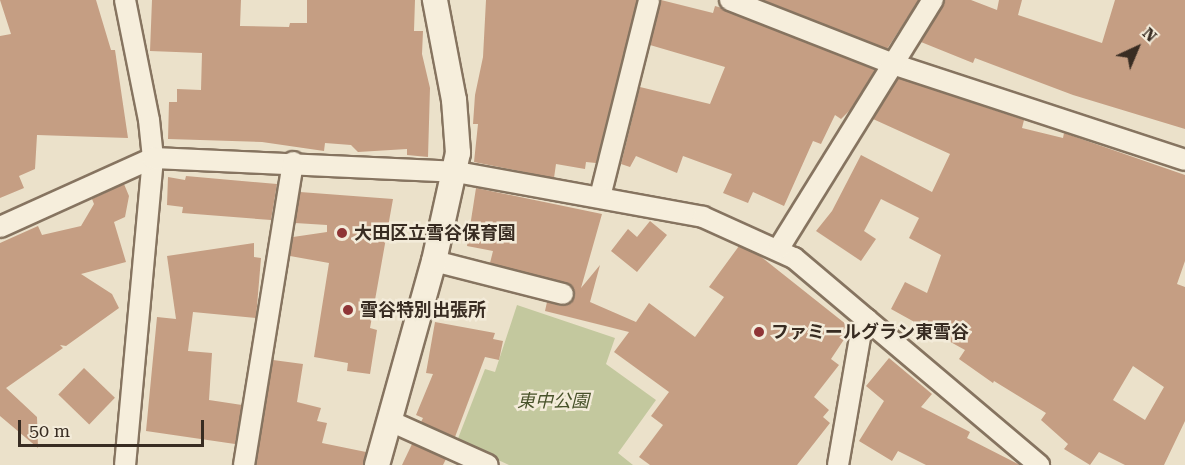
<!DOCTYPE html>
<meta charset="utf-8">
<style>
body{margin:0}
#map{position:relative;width:1185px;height:465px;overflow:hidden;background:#ebe1ca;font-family:"Roboto Serif","Noto Sans JP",serif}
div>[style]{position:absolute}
.green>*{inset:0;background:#c3c89e}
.building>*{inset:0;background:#c59e83;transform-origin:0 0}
.roads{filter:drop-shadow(2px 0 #867460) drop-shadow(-2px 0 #867460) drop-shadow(0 2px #867460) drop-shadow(0 -2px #867460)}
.minor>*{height:20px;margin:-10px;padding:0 10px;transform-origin:10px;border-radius:10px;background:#f6eedc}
.tertiary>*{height:24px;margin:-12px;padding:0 12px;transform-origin:12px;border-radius:12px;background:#f6eedc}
.dots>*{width:16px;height:16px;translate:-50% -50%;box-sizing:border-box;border:3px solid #f3ebd9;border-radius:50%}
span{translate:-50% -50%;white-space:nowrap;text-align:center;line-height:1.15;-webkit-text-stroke:5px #f3ebd9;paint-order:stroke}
.poi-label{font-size:18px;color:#382c22;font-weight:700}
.left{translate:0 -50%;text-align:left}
.park-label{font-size:18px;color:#48522a;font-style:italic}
.north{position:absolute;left:1107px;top:18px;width:60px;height:60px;-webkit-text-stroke:4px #f3ebd9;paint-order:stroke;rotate:44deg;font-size:16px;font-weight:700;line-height:24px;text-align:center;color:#382c22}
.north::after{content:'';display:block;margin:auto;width:21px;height:27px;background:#382c22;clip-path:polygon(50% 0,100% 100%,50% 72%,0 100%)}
.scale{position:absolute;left:18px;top:420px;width:186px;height:27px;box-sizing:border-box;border:3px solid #382c22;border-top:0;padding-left:8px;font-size:18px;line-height:21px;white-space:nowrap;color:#382c22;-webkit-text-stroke:4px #f3ebd9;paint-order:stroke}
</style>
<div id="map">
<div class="green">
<div style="clip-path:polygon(517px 305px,615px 338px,606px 364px,656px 400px,618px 453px,633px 465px,509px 465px,457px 441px,485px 369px,495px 372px)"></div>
</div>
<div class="building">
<div style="clip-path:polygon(0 0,96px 0,111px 50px,115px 50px,128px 138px,37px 135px,35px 169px,19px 176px,24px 188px,0 198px,0 36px,11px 34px)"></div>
<div style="clip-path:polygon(152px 0,241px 0,240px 26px,289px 27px,290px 23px,307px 23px,307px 0,415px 0,414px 31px,423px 31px,422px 54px,430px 88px,428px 157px,407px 155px,407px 149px,358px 152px,351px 145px,325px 143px,324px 151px,262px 142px,168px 139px,169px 102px,177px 102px,177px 89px,201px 90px,202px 53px,150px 51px)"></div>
<div style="clip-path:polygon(486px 0,637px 0,596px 163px,586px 162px,585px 169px,556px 164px,554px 178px,474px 162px,478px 124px,473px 124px,475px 95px,483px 57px)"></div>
<div style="clip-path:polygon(661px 0,713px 13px,715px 6px,722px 8px,875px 70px,851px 109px,841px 119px,835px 115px,821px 144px,813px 141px,784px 206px,753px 192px,748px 203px,723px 193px,732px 174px,683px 156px,677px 173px,636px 156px,630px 167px,621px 164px,640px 87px,710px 104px,725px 67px,650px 45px)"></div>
<div style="clip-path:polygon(763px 0,919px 0,887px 49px)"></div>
<div style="clip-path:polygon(945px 0,971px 0,997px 10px,999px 0,1022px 0,1018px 15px,1102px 43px,1115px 0,1185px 0,1185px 129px,1073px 95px,975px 58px,973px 63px,921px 42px)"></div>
<div style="clip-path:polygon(evenodd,898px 78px,1024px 120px,1022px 128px,1063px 138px,1064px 133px,1185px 175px,1185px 261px,1177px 284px,1185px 287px,1185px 421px,1164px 465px,1125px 465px,1099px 452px,1090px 465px,1064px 449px,1068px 444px,1041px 420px,1046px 413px,994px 381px,993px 383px,959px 359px,965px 350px,891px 309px,905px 282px,927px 293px,941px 255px,909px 238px,919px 218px,881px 199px,864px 231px,876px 239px,861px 261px,816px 231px,832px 211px,861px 155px,932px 192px,950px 154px,873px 119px,898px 78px,1133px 366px,1164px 387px,1145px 420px,1113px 400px,1133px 366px)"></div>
<div style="clip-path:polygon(186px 176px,277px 184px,271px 220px,182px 213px,183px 207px,167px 205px,168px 177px,185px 180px)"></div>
<div style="clip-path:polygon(124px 184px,129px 196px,125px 217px,114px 222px,126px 262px,81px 274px,112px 294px,119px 308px,66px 346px,60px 345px,63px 348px,6px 388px,37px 417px,38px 448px,0 416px,0 243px,38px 226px,42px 235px,81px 226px,94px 204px,92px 199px)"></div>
<div style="clip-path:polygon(476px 188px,602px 214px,581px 288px,600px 265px,590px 302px,636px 322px,649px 303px,695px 337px,724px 297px,709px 287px,739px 246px,760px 256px,847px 325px,842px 332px,847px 335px,831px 359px,839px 365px,814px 397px,829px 410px,823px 417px,830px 423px,797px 465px,650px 465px,639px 457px,663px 425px,651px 416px,669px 392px,614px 352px,629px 332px,545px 311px,547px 302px,561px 306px,571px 303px,575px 296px,571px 285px,490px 263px,493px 251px,467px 246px)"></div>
<div style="clip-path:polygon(300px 192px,393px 199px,370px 328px,377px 330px,370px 374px,347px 371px,348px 363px,314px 357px,329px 263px,290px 256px,293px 237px,327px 232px,327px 225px,295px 223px)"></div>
<div style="clip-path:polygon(650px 221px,667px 235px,637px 272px,611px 251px,628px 229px,637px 237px)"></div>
<div style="clip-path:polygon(254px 243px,254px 257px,261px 258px,256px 318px,193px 312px,188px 351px,212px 353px,209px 400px,242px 405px,235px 444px,146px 431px,157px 317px,176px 319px,167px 256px)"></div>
<div style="clip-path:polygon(435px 322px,495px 333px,493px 339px,503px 341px,499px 360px,485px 357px,455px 437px,421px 422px,423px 418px,416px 415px,433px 374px,426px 373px)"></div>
<div style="clip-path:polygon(889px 358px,932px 394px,921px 407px,970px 432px,967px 438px,1020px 465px,926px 465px,898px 451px,892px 461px,859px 441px,884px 401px,866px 386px)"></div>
<div style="clip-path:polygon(273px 360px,303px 364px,297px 402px,321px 408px,317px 421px,327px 423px,322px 443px,366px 452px,363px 465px,256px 465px)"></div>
<div style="left:84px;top:368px;width:43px;height:37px;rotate:44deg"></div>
<div style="clip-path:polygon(412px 444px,446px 459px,443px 465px,402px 465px)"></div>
</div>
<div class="roads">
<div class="minor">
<div style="left:125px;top:0;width:122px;rotate:78.7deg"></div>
<div style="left:149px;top:120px;width:38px;rotate:84deg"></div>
<div style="left:153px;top:158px;width:308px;rotate:95.2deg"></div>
<div style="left:730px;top:0;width:178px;rotate:21.4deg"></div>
<div style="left:896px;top:65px;width:304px;rotate:18.2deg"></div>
<div style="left:600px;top:197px;width:203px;rotate:-76deg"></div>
<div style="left:0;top:227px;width:168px;rotate:-24.3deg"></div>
<div style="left:153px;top:158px;width:303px;rotate:2.6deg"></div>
<div style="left:456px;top:172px;width:251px;rotate:10.3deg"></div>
<div style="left:703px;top:217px;width:100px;rotate:24.3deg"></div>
<div style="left:794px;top:258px;width:321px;rotate:40.2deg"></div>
<div style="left:779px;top:248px;width:292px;rotate:-58.2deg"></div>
<div style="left:434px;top:261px;width:133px;rotate:14.3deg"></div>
<div style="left:390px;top:421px;width:107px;rotate:24.2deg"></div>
<div style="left:244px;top:465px;width:307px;rotate:-80.8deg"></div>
<div style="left:838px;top:465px;width:135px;rotate:-80.2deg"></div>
<div style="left:861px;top:332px;width:14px;rotate:-65deg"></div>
</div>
<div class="tertiary">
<div style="left:377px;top:465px;width:212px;rotate:-74.4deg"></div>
<div style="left:434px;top:261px;width:111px;rotate:-77.5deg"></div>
<div style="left:458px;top:153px;width:53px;rotate:-94.3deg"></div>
<div style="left:454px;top:100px;width:102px;rotate:-100.8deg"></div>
</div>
</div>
<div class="dots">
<div style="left:342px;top:233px;background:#8f3536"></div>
<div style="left:348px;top:310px;background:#8f3536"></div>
<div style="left:759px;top:332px;background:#8f3536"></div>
</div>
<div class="poi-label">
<span class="left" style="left:354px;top:233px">大田区立雪谷保育園</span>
<span class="left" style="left:360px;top:310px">雪谷特別出張所</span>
<span class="left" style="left:771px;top:332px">ファミールグラン東雪谷</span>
</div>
<div class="park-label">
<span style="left:553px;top:401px">東中公園</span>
</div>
<div class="north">N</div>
<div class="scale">50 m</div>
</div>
